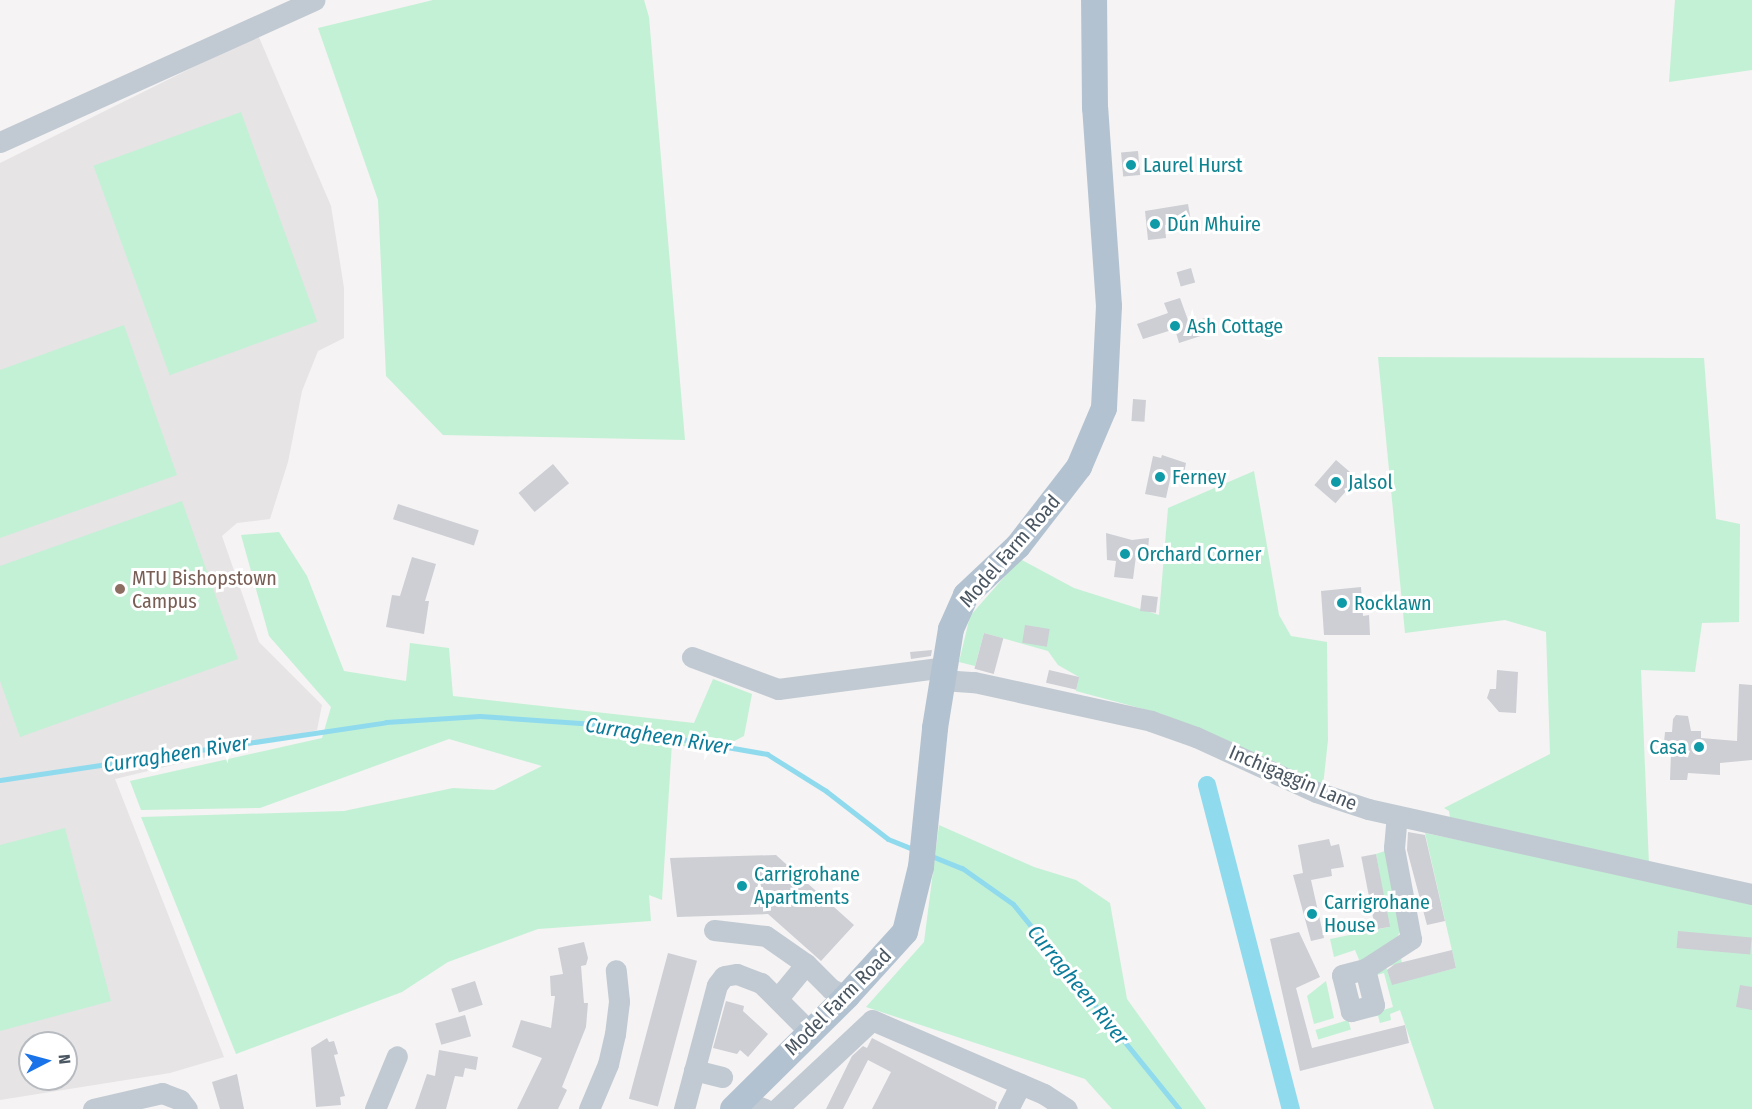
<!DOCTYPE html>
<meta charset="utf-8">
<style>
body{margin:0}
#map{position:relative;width:1752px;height:1109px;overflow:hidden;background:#f5f3f3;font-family:"Fira Sans Condensed",sans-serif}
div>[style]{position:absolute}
.education>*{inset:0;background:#e6e4e5}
.green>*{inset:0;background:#c3f1d5;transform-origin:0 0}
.stream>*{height:5px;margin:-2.5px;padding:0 2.5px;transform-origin:2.5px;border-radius:2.5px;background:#90daee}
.canal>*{height:18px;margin:-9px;padding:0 9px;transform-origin:9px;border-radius:9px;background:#90daee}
.building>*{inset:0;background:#cdcfd5;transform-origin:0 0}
.minor>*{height:21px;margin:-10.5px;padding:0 10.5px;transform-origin:10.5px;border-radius:10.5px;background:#c1cad2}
.major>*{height:26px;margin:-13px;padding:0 13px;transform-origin:13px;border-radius:13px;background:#b3c2d1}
.dots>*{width:16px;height:16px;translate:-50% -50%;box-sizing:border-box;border:3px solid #fff;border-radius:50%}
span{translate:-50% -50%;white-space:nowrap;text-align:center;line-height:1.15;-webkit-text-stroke:6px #fff;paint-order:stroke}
.culture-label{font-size:20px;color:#0d838f}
.left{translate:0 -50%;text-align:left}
.right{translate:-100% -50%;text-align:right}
.street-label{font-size:20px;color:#4a5661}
.education-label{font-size:20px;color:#785e54}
.water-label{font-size:21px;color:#0c7c9b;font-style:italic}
.north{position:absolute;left:18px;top:1031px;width:60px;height:60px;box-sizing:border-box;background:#fff;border:2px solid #b7bbc0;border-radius:50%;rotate:84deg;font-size:16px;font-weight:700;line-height:24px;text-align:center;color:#4a5661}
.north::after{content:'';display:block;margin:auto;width:21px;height:27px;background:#1a73e8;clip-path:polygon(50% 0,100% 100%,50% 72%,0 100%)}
</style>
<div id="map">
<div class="education">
<div style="clip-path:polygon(evenodd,258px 35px,331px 206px,344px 288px,344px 338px,318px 351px,302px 391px,288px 462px,270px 519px,237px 523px,222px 536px,259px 642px,322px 705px,317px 730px,115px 779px,224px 1057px,170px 1073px,0 1100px,0 163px,258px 35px,30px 1043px,66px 1043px,66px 1079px,30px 1079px,30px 1043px)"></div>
</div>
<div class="green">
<div style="clip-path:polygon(433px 0,644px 0,649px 17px,685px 440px,443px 435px,386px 376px,378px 200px,318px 28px)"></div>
<div style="clip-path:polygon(1675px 0,1752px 0,1752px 70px,1669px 82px)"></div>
<div style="left:241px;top:112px;width:223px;height:157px;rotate:70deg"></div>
<div style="clip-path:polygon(124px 325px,177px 475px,0 538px,0 370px)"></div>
<div style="clip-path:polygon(1378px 357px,1704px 358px,1716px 519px,1740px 524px,1739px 622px,1702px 623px,1695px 672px,1641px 670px,1649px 865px,1451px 824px,1449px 811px,1444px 808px,1550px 754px,1546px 632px,1505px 620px,1405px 633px)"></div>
<div style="clip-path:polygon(1254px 471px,1279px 615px,1291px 636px,1327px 642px,1328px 740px,1323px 786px,1162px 714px,1076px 691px,1079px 677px,1058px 665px,1048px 651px,984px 633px,975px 666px,959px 662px,970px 616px,1020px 559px,1074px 588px,1159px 615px,1168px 508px)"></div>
<div style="clip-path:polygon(182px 501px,238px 659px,20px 737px,0 681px,0 566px)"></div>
<div style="clip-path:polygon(279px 532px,307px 576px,344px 671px,406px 681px,410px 643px,449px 648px,453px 696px,694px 723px,713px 679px,752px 694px,744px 736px,711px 753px,672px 743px,662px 900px,649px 895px,651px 921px,538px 929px,448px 962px,402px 992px,236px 1054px,141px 817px,344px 811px,453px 788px,494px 790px,542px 766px,449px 739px,260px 808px,141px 810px,130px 781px,322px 738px,331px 707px,269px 636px,241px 535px)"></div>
<div style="clip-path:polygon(939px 825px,1034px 867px,1076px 880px,1110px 903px,1127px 999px,1206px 1109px,1112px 1109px,1085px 1079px,866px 1007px,924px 942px)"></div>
<div style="clip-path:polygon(65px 828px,111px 1001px,0 1031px,0 845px)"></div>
<div style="clip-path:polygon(1425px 833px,1752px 902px,1752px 1109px,1434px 1109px,1400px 1010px,1390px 1014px,1391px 1020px,1380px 1023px,1377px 1012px,1393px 1007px,1384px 973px,1373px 976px,1384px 962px,1401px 958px,1402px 963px,1386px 967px,1392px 984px,1456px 968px)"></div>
<div style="clip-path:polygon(1385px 851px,1402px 925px,1398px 936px,1360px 962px,1355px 950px,1334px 957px,1330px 939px,1389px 927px,1376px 854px)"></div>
<div style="clip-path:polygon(1326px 981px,1334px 1018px,1314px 1024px,1307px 996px)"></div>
<div style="left:1348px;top:1020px;width:10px;height:34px;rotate:73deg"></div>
</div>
<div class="stream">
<div style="left:0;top:780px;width:390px;rotate:-8.5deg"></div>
<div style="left:386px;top:722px;width:94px;rotate:-3.7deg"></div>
<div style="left:480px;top:716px;width:115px;rotate:4deg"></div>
<div style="left:595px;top:724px;width:175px;rotate:9.9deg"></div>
<div style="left:767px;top:754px;width:70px;rotate:32.1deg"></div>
<div style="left:826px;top:791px;width:78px;rotate:37.7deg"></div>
<div style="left:888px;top:839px;width:29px;rotate:22deg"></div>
<div style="left:929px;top:855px;width:35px;rotate:22deg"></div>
<div style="left:962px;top:868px;width:62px;rotate:35.2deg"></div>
<div style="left:1013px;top:904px;width:264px;rotate:51deg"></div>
</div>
<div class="canal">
<div style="left:1207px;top:785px;width:335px;rotate:75.5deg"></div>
</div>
<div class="building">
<div style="left:1138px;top:151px;width:24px;height:17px;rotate:85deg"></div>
<div style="clip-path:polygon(1188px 204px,1191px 221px,1165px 225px,1166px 238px,1148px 240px,1145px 211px)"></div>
<div style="left:1191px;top:268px;width:15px;height:15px;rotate:74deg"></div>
<div style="clip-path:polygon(1180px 298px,1189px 323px,1208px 317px,1213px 332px,1179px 343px,1175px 329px,1143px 339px,1137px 324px,1168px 313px,1164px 303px)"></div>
<div style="left:1133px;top:399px;width:13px;height:22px;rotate:4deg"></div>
<div style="clip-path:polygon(1162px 455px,1186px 463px,1183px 478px,1171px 475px,1166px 498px,1145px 494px,1153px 456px,1161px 458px)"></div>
<div style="left:1336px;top:460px;width:28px;height:33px;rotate:41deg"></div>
<div style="left:553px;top:464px;width:25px;height:45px;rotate:50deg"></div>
<div style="left:398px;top:504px;width:85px;height:16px;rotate:18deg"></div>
<div style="clip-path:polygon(1106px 533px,1132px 540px,1149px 538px,1148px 549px,1136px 556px,1133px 579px,1114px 577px,1116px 561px,1107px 560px)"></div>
<div style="clip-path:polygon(412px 557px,436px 564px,425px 601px,429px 601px,424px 634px,386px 627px,392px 595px,400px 596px)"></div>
<div style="clip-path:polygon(1361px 587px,1363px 616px,1369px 615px,1370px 635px,1324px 635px,1321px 591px)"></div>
<div style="left:1142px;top:595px;width:16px;height:16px;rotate:7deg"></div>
<div style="left:1025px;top:625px;width:25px;height:18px;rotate:9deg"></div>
<div style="left:984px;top:633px;width:20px;height:37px;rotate:15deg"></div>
<div style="clip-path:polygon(932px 650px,931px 656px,911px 659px,910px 652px)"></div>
<div style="left:1049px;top:670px;width:31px;height:13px;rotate:13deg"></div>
<div style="clip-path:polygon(1497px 670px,1518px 672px,1516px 713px,1499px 712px,1487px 698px,1490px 689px,1496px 689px)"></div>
<div style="clip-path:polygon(1739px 684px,1752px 685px,1752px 760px,1720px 763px,1720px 775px,1688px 773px,1687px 780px,1670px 780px,1671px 753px,1663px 753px,1665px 732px,1672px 732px,1673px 719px,1676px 715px,1688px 716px,1691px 731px,1701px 731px,1701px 738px,1737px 741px)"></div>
<div style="clip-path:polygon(1408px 832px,1425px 835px,1445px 921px,1427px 925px,1407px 850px)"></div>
<div style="clip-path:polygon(1329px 839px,1331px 846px,1339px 844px,1344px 867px,1331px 869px,1332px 876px,1311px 880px,1324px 938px,1311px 941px,1293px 875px,1303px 873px,1298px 845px)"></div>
<div style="left:1376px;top:854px;width:74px;height:15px;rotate:79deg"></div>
<div style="clip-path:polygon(776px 855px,854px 925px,821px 961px,768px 914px,677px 917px,670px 858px)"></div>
<div style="left:1678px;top:931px;width:74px;height:17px;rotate:5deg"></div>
<div style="clip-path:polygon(1299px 932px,1320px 977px,1296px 988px,1312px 1048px,1405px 1025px,1409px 1043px,1300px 1071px,1270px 939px)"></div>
<div style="clip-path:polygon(584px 942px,588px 958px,586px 965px,581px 966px,584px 1003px,588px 1003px,586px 1027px,562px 1087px,567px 1090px,558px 1109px,517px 1109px,542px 1058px,512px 1047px,521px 1020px,551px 1028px,555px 996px,551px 996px,550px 976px,563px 974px,558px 948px)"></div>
<div style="clip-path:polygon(1452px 950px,1456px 968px,1392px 985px,1387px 970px,1395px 964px)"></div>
<div style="left:668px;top:953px;width:30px;height:151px;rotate:15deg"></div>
<div style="left:475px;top:981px;width:25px;height:25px;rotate:72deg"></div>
<div style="clip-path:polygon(1740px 985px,1752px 987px,1752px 1010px,1736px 1007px)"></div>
<div style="clip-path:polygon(726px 1001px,744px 1006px,743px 1011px,768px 1034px,748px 1057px,740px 1050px,737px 1054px,713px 1048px)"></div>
<div style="left:465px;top:1015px;width:22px;height:31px;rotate:74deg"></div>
<div style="clip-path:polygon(327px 1038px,329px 1042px,334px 1041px,338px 1054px,334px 1055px,345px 1096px,340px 1097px,341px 1105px,316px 1107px,311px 1048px)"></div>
<div style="clip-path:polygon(872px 1038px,997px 1102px,995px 1109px,872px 1109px,891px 1072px,868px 1060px,843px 1109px,826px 1109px,852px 1056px,863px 1046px,867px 1048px)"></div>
<div style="clip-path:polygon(439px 1050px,478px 1057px,476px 1070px,465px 1068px,463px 1077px,455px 1076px,446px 1109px,415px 1109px,427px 1074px,435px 1076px)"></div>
<div style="clip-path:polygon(237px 1074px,244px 1109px,220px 1109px,212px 1082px)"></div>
</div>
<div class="minor">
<div style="left:0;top:142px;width:345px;rotate:-24.3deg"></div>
<div style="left:692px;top:657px;width:92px;rotate:20.4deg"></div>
<div style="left:778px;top:689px;width:168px;rotate:-7.5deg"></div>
<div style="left:942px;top:680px;width:32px;rotate:4deg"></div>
<div style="left:974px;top:682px;width:181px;rotate:12.4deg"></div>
<div style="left:1151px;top:721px;width:48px;rotate:19.6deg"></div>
<div style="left:1196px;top:737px;width:132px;rotate:24.6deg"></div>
<div style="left:1316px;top:792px;width:55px;rotate:18.1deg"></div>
<div style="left:1368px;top:809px;width:393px;rotate:12.5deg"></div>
<div style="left:714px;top:930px;width:52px;rotate:6.6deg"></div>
<div style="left:766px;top:936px;width:49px;rotate:35deg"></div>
<div style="left:806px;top:964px;width:35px;rotate:45deg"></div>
<div style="left:831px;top:989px;width:17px;rotate:24deg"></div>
<div style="left:1365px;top:969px;width:37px;rotate:76deg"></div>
<div style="left:1374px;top:1005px;width:24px;rotate:165deg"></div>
<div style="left:1351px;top:1011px;width:37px;rotate:-104deg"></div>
<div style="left:1342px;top:975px;width:24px;rotate:-15deg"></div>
<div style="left:1365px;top:969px;width:55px;rotate:-33.1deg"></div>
<div style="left:1411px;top:939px;width:93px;rotate:-100.6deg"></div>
<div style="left:1394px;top:848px;width:32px;rotate:-85deg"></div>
<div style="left:778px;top:998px;width:44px;rotate:-50.5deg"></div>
<div style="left:694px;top:1070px;width:29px;rotate:14deg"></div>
<div style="left:742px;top:1101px;width:24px;rotate:19deg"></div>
<div style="left:93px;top:1109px;width:71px;rotate:-13.1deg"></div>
<div style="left:162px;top:1093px;width:19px;rotate:21deg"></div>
<div style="left:180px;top:1100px;width:11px;rotate:52deg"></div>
<div style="left:375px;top:1109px;width:57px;rotate:-67.5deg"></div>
<div style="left:589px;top:1109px;width:49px;rotate:-67.1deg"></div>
<div style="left:608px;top:1064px;width:31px;rotate:-77deg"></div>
<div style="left:615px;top:1034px;width:33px;rotate:-83deg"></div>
<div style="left:619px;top:1001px;width:31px;rotate:-96deg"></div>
<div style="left:684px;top:1109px;width:128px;rotate:-75.1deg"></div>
<div style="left:717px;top:985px;width:11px;rotate:-52deg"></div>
<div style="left:724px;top:976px;width:13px;rotate:-9deg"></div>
<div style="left:737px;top:974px;width:26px;rotate:21deg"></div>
<div style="left:761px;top:983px;width:69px;rotate:45deg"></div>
<div style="left:777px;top:1109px;width:130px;rotate:-43.1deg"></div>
<div style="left:872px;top:1020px;width:187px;rotate:23.3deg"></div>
<div style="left:1044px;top:1094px;width:27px;rotate:33deg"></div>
<div style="left:1008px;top:1109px;width:28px;rotate:-63deg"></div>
</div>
<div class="major">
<div style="left:733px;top:1109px;width:161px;rotate:-44.7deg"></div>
<div style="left:847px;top:996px;width:86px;rotate:-47.8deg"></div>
<div style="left:905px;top:932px;width:67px;rotate:-76.2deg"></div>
<div style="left:921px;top:867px;width:140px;rotate:-84.2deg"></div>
<div style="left:935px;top:728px;width:100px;rotate:-80.8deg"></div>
<div style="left:951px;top:629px;width:37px;rotate:-66deg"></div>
<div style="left:966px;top:595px;width:71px;rotate:-43.3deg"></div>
<div style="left:1018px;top:546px;width:100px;rotate:-52.3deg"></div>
<div style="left:1079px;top:467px;width:64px;rotate:-67deg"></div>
<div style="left:1104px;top:408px;width:102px;rotate:-87.2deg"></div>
<div style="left:1109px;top:306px;width:198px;rotate:-94deg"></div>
<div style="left:1095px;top:108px;width:108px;rotate:-90.5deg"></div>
</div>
<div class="dots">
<div style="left:1131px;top:165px;background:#0f9aa8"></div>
<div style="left:1155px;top:224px;background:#0f9aa8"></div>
<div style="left:1175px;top:326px;background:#0f9aa8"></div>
<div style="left:1160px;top:477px;background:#0f9aa8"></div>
<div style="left:1336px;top:482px;background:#0f9aa8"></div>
<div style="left:1125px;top:554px;background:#0f9aa8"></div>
<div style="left:120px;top:589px;background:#8d6e63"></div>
<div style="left:1342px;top:603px;background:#0f9aa8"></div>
<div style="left:1699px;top:747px;background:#0f9aa8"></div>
<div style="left:742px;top:886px;background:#0f9aa8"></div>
<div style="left:1312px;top:914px;background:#0f9aa8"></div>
</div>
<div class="culture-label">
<span class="left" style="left:1143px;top:165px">Laurel Hurst</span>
<span class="left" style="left:1167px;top:224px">Dún Mhuire</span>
<span class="left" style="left:1187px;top:326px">Ash Cottage</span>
<span class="left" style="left:1172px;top:477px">Ferney</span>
<span class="left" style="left:1348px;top:482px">Jalsol</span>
<span class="left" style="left:1137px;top:554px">Orchard Corner</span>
<span class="left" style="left:1354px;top:603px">Rocklawn</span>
<span class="right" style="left:1687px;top:747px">Casa</span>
<span class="left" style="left:754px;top:886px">Carrigrohane<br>Apartments</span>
<span class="left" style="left:1324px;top:914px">Carrigrohane<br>House</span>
</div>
<div class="street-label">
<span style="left:1010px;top:551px;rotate:-49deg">Model Farm Road</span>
<span style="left:1293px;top:778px;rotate:23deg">Inchigaggin Lane</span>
<span style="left:838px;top:1002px;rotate:-45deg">Model Farm Road</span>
</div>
<div class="education-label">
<span class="left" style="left:132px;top:590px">MTU Bishopstown<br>Campus</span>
</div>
<div class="water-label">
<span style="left:658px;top:736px;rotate:9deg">Curragheen River</span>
<span style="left:176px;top:754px;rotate:-9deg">Curragheen River</span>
<span style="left:1078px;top:985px;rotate:51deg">Curragheen River</span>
</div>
<div class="north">N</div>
</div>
